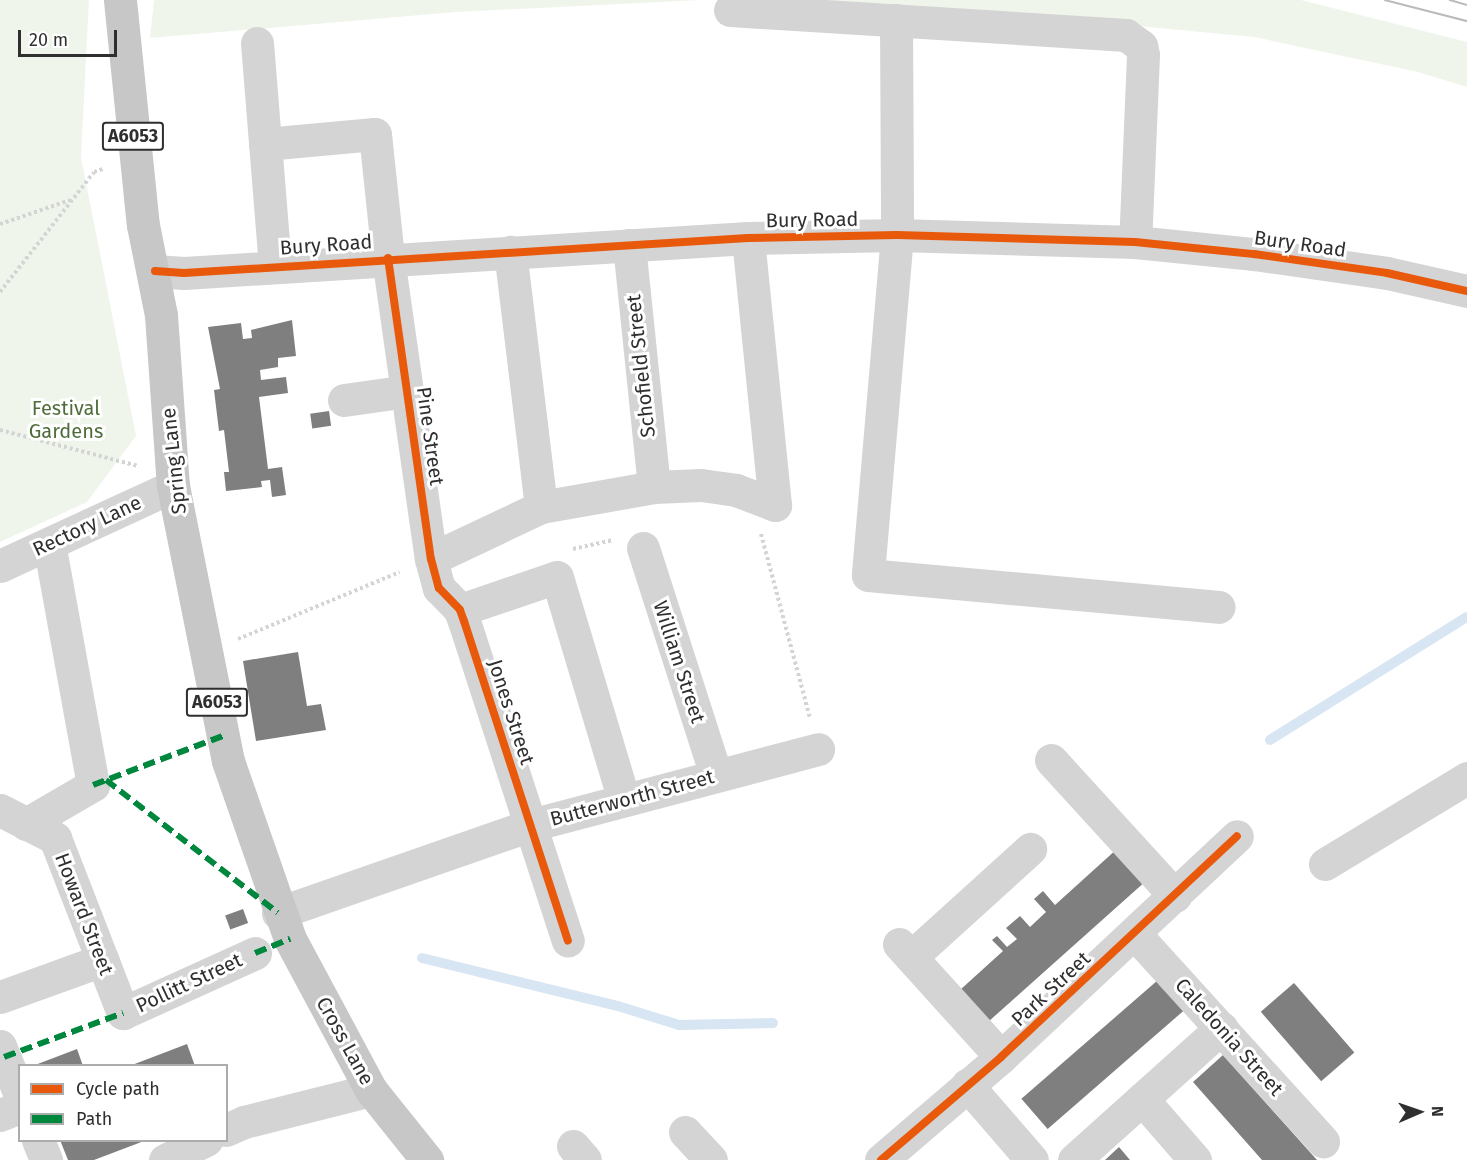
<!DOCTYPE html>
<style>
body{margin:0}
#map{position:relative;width:1467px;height:1160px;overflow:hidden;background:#fff;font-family:"Fira Sans",sans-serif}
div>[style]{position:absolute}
.green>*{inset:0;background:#f0f5ec}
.stream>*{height:10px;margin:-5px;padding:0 5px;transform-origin:5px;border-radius:5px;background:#d8e6f3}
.building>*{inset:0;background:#7f7f7f;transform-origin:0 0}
.path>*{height:4px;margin-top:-2px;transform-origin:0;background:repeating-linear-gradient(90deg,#d4d4d4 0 3px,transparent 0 6px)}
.minor>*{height:33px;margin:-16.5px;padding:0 16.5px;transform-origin:16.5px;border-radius:16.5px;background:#d4d4d4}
.major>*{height:33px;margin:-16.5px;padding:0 16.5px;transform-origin:16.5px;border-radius:16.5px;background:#c7c7c7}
.tram>*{height:1.5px;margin:-0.75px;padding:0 0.75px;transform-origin:0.75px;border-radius:0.75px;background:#bbb}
.quiet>*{height:6px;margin-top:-3px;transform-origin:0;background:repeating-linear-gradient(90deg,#00873e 0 12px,transparent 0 18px)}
.cycleway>*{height:8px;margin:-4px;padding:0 4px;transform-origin:4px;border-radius:4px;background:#e8590c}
span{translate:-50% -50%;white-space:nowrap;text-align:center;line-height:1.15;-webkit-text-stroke:6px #fff;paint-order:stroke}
.shield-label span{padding:2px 4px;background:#fff;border:2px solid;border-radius:4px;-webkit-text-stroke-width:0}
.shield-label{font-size:18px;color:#2f2f2f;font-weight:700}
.street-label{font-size:20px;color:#2f2f2f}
.park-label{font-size:20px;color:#4f6d3a}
.legend{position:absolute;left:18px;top:1064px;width:210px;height:78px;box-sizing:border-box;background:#fff;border:2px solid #acacac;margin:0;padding:8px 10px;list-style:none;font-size:18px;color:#2f2f2f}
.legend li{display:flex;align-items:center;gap:12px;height:30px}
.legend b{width:30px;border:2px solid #acacac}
.north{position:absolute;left:1389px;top:1082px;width:60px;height:60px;-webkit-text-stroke:4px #fff;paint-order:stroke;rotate:88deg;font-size:16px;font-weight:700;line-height:24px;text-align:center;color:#2f2f2f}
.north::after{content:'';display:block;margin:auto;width:21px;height:27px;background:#2f2f2f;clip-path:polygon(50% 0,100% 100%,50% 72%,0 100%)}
.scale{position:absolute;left:18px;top:30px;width:99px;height:27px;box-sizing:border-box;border:3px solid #2f2f2f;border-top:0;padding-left:8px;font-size:18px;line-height:21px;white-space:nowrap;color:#2f2f2f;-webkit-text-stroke:4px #fff;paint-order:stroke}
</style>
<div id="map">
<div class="green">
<div style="clip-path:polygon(0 0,89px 0,81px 157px,136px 436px,87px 502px,0 542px)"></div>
<div style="clip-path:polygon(154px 0,702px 0,456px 12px,150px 38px)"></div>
<div style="clip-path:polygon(729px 0,1301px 0,1467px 42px,1467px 87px,1418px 72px,1254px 37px,1138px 26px)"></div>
</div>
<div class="stream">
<div style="left:1270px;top:740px;width:232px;rotate:-32deg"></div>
<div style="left:422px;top:958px;width:202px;rotate:13.8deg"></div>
<div style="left:618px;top:1006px;width:64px;rotate:17.3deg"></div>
<div style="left:679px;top:1025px;width:94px;rotate:-1.2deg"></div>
</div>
<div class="building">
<div style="clip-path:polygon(292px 320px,296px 356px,278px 358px,278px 367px,260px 370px,261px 380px,286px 377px,288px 393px,259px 397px,268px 469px,282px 467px,286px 495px,272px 497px,270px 480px,261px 481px,262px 487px,226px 491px,224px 472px,229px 472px,224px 430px,219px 431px,214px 390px,220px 389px,208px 327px,241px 323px,243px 339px,252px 338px,251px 330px)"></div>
<div style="left:329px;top:411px;width:15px;height:19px;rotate:82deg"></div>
<div style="clip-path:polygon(298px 652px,307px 706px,321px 704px,326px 730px,256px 741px,243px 661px)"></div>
<div style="clip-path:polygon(1118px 848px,1147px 880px,988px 1022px,960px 990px,1003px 951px,992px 940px,997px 936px,1007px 947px,1017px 939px,1006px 928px,1020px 916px,1030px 927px,1046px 912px,1034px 899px,1043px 891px,1055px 905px)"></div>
<div style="left:243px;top:909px;width:15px;height:19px;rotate:70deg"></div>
<div style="left:1158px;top:980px;width:40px;height:181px;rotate:49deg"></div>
<div style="left:1294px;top:983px;width:92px;height:44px;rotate:49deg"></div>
<div style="clip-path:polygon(187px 1044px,195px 1066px,132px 1066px,132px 1065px)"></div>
<div style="clip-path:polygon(77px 1049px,83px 1066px,35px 1066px,35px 1065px)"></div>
<div style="clip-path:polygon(1223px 1055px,1317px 1160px,1262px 1160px,1193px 1082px)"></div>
<div style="clip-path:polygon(60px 1140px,144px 1140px,144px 1141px,94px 1160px,68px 1160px)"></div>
<div style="clip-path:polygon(1119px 1147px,1130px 1160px,1105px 1160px)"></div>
</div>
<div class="path">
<div style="left:0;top:224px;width:74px;rotate:-18.9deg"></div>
<div style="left:0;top:292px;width:152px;rotate:-51.9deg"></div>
<div style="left:94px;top:172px;width:9px;rotate:-18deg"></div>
<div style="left:0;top:430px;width:143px;rotate:14.6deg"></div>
<div style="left:761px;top:534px;width:190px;rotate:75.1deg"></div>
<div style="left:573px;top:549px;width:41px;rotate:-12.7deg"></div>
<div style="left:238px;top:639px;width:175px;rotate:-22.5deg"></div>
</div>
<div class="minor">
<div style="left:730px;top:10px;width:397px;rotate:3.6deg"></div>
<div style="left:1126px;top:35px;width:19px;rotate:36deg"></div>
<div style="left:1141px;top:46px;width:9px;rotate:77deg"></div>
<div style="left:1143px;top:55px;width:187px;rotate:92.4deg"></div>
<div style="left:896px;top:20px;width:215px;rotate:89.7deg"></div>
<div style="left:897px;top:235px;width:341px;rotate:94.9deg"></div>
<div style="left:868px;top:575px;width:352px;rotate:5.2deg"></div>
<div style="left:257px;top:43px;width:223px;rotate:85.4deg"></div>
<div style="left:265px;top:144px;width:110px;rotate:-5.2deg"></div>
<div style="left:375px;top:134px;width:125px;rotate:84deg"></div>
<div style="left:388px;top:258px;width:304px;rotate:81.9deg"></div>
<div style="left:431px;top:559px;width:30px;rotate:75deg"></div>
<div style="left:439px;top:588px;width:30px;rotate:46deg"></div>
<div style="left:460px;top:610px;width:12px;rotate:70deg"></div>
<div style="left:464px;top:621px;width:336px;rotate:72deg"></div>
<div style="left:629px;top:245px;width:243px;rotate:84.1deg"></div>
<div style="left:155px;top:271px;width:29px;rotate:4deg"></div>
<div style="left:184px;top:273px;width:565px;rotate:-3.55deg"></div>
<div style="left:748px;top:238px;width:149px;rotate:-1.2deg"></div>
<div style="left:897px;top:235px;width:238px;rotate:1.7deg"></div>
<div style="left:1135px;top:242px;width:120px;rotate:5.8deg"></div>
<div style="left:1254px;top:254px;width:134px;rotate:8.1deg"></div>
<div style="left:1387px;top:273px;width:82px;rotate:12.7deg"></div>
<div style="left:344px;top:400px;width:64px;rotate:-8.1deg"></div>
<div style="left:541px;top:507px;width:115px;rotate:-10deg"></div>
<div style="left:654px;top:487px;width:47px;rotate:-2.4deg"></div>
<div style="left:701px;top:485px;width:35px;rotate:8deg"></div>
<div style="left:736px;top:490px;width:42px;rotate:21deg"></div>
<div style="left:775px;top:505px;width:268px;rotate:-95.8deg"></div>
<div style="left:643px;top:548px;width:239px;rotate:72.2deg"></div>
<div style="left:431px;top:559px;width:122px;rotate:-25.3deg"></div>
<div style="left:541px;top:507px;width:257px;rotate:-96.9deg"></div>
<div style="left:0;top:566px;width:191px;rotate:-24.8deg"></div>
<div style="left:460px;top:610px;width:102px;rotate:-18.8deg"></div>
<div style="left:557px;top:577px;width:233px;rotate:73.3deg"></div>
<div style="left:1051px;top:760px;width:184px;rotate:47.6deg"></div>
<div style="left:0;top:810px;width:62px;rotate:27deg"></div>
<div style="left:55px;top:838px;width:188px;rotate:68.8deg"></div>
<div style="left:123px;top:1013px;width:145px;rotate:-24.4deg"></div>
<div style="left:26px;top:824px;width:78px;rotate:-30.2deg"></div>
<div style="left:93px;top:785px;width:245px;rotate:-100.3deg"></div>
<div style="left:1325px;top:864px;width:166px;rotate:-31.2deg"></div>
<div style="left:278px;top:913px;width:268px;rotate:-19.2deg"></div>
<div style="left:531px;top:825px;width:297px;rotate:-14.8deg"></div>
<div style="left:1135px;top:934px;width:280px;rotate:47.8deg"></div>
<div style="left:899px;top:944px;width:152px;rotate:47.9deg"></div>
<div style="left:911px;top:957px;width:161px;rotate:-42.2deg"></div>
<div style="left:0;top:997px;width:109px;rotate:-19.9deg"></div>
<div style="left:0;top:1046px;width:53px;rotate:67.8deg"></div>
<div style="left:967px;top:1085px;width:99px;rotate:49.1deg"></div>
<div style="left:1142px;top:1099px;width:81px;rotate:49deg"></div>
<div style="left:0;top:1115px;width:22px;rotate:-22deg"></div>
<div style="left:226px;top:1130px;width:20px;rotate:-24deg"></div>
<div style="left:244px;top:1122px;width:131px;rotate:-14.1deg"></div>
<div style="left:685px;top:1132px;width:38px;rotate:47deg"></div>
<div style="left:38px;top:1140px;width:22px;rotate:68deg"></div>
<div style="left:573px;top:1146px;width:18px;rotate:49deg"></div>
<div style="left:165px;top:1160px;width:46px;rotate:-26deg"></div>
<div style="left:881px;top:1160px;width:158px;rotate:-40.6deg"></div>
<div style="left:1001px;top:1057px;width:323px;rotate:-43.1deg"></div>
<div style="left:1074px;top:1160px;width:198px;rotate:-41.9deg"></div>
</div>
<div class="major">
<div style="left:120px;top:0;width:226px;rotate:84.2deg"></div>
<div style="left:143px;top:225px;width:92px;rotate:78.7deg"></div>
<div style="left:161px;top:315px;width:171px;rotate:86deg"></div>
<div style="left:173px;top:486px;width:280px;rotate:78.7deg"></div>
<div style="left:228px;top:761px;width:188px;rotate:70.8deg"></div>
<div style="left:290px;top:939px;width:171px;rotate:61.8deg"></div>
<div style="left:371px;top:1090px;width:90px;rotate:51.3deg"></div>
</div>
<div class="tram">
<div style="left:1385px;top:0;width:85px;rotate:14.4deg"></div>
<div style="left:1450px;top:0;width:18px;rotate:16deg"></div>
</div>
<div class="quiet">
<div style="left:106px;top:780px;width:217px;rotate:37.7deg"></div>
<div style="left:93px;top:785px;width:139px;rotate:-20.7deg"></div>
<div style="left:255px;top:953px;width:38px;rotate:-22deg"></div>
<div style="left:4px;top:1057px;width:127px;rotate:-20.3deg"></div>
</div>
<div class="cycleway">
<div style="left:388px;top:258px;width:304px;rotate:81.9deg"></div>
<div style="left:431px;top:559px;width:30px;rotate:75deg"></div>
<div style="left:439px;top:588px;width:30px;rotate:46deg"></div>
<div style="left:460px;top:610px;width:12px;rotate:70deg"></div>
<div style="left:464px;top:621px;width:336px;rotate:72deg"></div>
<div style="left:155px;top:271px;width:29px;rotate:4deg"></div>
<div style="left:184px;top:273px;width:565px;rotate:-3.55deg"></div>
<div style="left:748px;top:238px;width:149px;rotate:-1.2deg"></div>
<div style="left:897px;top:235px;width:238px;rotate:1.7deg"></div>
<div style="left:1135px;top:242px;width:120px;rotate:5.8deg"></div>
<div style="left:1254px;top:254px;width:134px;rotate:8.1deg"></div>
<div style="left:1387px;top:273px;width:82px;rotate:12.7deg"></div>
<div style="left:881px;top:1160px;width:158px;rotate:-40.6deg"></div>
<div style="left:1001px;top:1057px;width:323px;rotate:-43.1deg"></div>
</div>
<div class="shield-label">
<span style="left:133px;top:136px">A6053</span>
<span style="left:217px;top:702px">A6053</span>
</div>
<div class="street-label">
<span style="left:812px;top:220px;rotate:-1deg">Bury Road</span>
<span style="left:1300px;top:244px;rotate:8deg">Bury Road</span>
<span style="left:326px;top:245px;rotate:-4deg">Bury Road</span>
<span style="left:641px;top:366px;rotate:-96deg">Schofield Street</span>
<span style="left:430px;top:436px;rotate:82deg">Pine Street</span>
<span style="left:174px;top:461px;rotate:-96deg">Spring Lane</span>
<span style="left:87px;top:526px;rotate:-25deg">Rectory Lane</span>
<span style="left:679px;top:662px;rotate:72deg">William Street</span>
<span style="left:511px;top:712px;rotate:72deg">Jones Street</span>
<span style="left:632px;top:798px;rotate:-15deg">Butterworth Street</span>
<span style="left:84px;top:914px;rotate:69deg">Howard Street</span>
<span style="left:189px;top:983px;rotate:-25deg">Pollitt Street</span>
<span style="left:1051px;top:989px;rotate:-43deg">Park Street</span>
<span style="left:1229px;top:1037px;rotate:48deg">Caledonia Street</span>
<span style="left:345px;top:1041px;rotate:61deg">Cross Lane</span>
</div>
<div class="park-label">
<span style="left:66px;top:420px">Festival<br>Gardens</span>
</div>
<ul class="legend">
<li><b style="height:8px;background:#e8590c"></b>Cycle path</li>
<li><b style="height:8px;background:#00873e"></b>Path</li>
</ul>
<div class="north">N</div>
<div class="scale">20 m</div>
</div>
